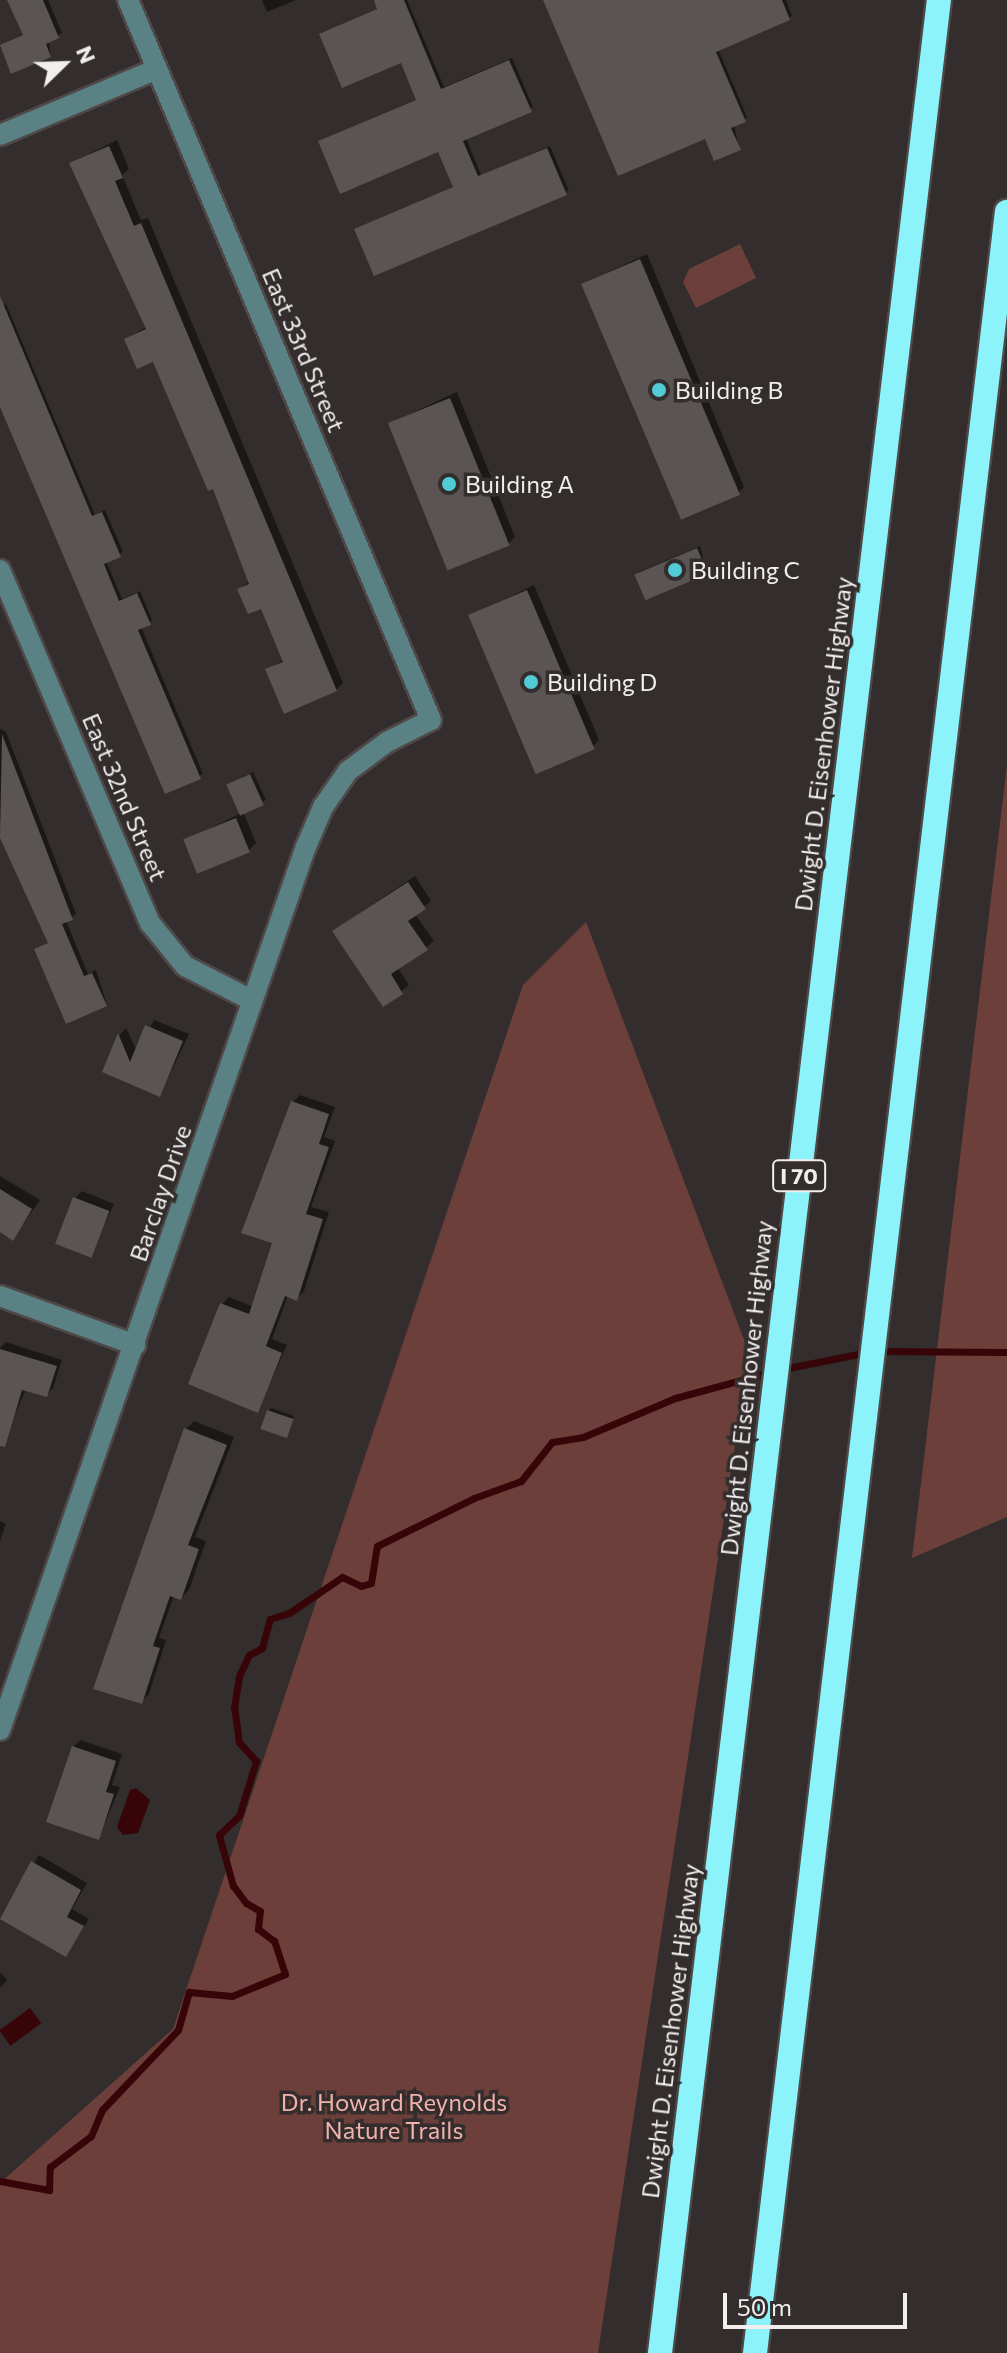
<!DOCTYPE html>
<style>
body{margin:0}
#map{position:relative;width:1007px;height:2353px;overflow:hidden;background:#332e2d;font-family:Commissioner,sans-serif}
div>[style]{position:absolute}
.green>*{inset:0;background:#6d3f3b}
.water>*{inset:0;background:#370507;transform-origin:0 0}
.shadow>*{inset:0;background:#0007}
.stream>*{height:7px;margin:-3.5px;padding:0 3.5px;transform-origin:3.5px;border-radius:3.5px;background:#370507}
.building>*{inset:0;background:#5a5453;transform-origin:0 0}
.roads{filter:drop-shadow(2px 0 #4e4948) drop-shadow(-2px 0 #4e4948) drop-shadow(0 2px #4e4948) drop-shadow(0 -2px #4e4948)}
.minor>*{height:20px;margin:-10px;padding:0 10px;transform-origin:10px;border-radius:10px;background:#5a8184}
.highway>*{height:24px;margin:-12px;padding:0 12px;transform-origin:12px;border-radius:12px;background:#8cf3fa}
.dots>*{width:22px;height:22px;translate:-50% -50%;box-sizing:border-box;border:4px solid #332e2d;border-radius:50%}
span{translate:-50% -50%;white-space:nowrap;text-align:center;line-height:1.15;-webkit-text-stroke:7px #332e2d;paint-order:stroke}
.shield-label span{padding:2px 6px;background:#332e2d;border:2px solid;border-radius:6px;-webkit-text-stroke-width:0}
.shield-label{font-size:22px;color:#f2eeee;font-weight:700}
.street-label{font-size:24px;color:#f2eeee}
.poi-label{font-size:24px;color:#f2eeee}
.left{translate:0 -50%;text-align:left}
.park-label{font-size:24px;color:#f2b2ac}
.north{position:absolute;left:24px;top:24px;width:80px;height:80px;-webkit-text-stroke:6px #332e2d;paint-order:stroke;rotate:67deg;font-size:22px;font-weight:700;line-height:32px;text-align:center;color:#f2eeee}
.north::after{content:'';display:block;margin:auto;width:28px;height:36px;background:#f2eeee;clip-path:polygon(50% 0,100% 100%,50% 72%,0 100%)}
.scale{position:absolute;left:723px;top:2293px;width:184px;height:36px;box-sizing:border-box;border:4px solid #f2eeee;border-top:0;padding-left:10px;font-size:24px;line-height:28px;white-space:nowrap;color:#f2eeee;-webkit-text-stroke:6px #332e2d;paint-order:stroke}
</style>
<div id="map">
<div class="green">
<div style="clip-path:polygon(740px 244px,756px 278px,696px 308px,683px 282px,689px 269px)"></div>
<div style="clip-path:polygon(1007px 765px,1007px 1517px,912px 1558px)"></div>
<div style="clip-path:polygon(586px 922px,749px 1353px,598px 2353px,0 2353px,0 2183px,173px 2029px,523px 985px)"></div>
</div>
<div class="water">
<div style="clip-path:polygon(136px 1788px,150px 1800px,138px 1833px,123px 1835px,117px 1827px,130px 1790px)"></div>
<div style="left:30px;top:2008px;width:19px;height:38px;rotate:54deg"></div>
</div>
<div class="shadow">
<div style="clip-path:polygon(9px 0,48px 0,62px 33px,49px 40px,50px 55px,1px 46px,24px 34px)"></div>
<div style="clip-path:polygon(262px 0,296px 0,267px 12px)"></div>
<div style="clip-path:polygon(376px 0,407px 0,444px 87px,512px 58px,533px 107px,466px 138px,481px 175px,550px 146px,569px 191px,357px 229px,455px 186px,439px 149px,323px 139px,418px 99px,402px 61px,321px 34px,379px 8px)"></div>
<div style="clip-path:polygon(545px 0,786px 0,792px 16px,718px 49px,747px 117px,734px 125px,739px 148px,706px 137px)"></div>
<div style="clip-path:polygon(117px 140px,129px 169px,122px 175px,141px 220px,148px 218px,343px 683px,336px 690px,268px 670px,284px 659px,262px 606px,239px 589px,250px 581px,214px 487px,154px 359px,126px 339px,146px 327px,71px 163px)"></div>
<div style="clip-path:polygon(647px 254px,744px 487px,737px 494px,583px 284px)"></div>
<div style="clip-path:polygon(6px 304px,95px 515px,105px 510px,123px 552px,106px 561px,122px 599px,140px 591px,152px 620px,141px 627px,203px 774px,166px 791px,0 403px,0 307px)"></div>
<div style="clip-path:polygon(457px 392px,515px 537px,508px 544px,390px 423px)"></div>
<div style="clip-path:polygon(700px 546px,707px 573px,636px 575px,639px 572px)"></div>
<div style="clip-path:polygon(534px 585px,599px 740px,592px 747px,471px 615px)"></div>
<div style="clip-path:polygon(0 729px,6px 732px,76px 914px,66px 921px,88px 974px,96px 970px,106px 1002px,103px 1006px,36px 950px,50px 942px,0 820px)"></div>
<div style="clip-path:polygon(253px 772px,266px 800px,243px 812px,256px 843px,249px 850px,185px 841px,241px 813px,228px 784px)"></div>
<div style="clip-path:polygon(415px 876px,431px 901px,415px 914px,434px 941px,398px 968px,409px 985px,384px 1005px,342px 925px)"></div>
<div style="clip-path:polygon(154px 1020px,189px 1034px,160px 1095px,104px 1071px,120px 1034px,126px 1028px,137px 1051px)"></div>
<div style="clip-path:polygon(300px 1095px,335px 1107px,324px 1137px,335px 1141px,311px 1207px,329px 1212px,304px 1291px,297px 1298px,288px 1295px,272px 1339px,287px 1345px,258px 1410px,222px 1304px,229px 1297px,254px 1307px,274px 1242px,293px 1102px)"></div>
<div style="clip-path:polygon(0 1176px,40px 1200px,13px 1238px,0 1230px)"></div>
<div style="clip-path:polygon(82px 1191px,114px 1204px,90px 1255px,75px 1198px)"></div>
<div style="clip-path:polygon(6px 1342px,62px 1360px,53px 1388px,46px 1395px,26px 1389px,10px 1426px,0 1423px,0 1348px)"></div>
<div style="clip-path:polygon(271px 1408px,294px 1416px,286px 1435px,268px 1411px)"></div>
<div style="clip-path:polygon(194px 1421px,234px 1437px,195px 1537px,206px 1541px,189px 1590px,181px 1598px,174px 1595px,159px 1638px,166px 1640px,149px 1694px,141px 1702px,186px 1429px)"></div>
<div style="clip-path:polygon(0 1521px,6px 1524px,0 1541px)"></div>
<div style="clip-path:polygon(80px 1740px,122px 1754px,112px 1785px,120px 1787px,99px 1837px,73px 1747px)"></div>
<div style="clip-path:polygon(39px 1855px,87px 1883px,72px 1909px,89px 1919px,66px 1954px,1px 1917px)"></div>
<div style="clip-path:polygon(0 1972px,7px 1980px,0 1988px)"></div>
</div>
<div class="stream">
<div style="left:783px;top:1369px;width:92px;rotate:-11.3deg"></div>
<div style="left:873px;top:1351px;width:134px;rotate:0.4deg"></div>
<div style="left:0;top:2181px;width:50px;rotate:10.4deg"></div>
<div style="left:49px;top:2190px;width:23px;rotate:-88deg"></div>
<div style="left:50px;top:2167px;width:51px;rotate:-37.1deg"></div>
<div style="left:91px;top:2136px;width:28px;rotate:-67deg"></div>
<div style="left:102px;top:2110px;width:110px;rotate:-46.5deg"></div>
<div style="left:178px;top:2030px;width:40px;rotate:-74deg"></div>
<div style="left:189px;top:1992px;width:43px;rotate:5.3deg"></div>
<div style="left:232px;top:1996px;width:57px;rotate:-22.5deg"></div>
<div style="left:285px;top:1974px;width:35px;rotate:-108deg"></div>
<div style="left:274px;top:1941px;width:20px;rotate:-143deg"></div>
<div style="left:258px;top:1929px;width:18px;rotate:-84deg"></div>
<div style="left:260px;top:1911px;width:16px;rotate:-150deg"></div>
<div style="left:246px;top:1903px;width:21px;rotate:-127deg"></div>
<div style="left:233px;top:1886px;width:53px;rotate:-105.4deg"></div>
<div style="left:219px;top:1835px;width:28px;rotate:-44deg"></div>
<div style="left:239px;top:1816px;width:58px;rotate:-72.8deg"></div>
<div style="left:256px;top:1761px;width:25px;rotate:-132deg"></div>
<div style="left:239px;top:1742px;width:34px;rotate:-98deg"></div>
<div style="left:234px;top:1708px;width:32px;rotate:-81deg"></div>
<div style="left:239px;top:1676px;width:23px;rotate:-65deg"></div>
<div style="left:249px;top:1655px;width:15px;rotate:-28deg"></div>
<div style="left:262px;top:1648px;width:30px;rotate:-75deg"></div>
<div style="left:270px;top:1619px;width:20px;rotate:-18deg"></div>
<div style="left:289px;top:1613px;width:64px;rotate:-34.2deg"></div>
<div style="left:342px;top:1577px;width:21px;rotate:25deg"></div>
<div style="left:361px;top:1586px;width:10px;rotate:-17deg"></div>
<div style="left:371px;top:1583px;width:37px;rotate:-81deg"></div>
<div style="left:377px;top:1546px;width:108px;rotate:-26.3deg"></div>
<div style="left:474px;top:1498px;width:50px;rotate:-19.9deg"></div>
<div style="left:521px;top:1481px;width:50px;rotate:-51.5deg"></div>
<div style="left:552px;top:1442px;width:31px;rotate:-9deg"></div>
<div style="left:583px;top:1437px;width:100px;rotate:-23deg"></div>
<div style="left:675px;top:1398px;width:99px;rotate:-15.2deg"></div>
</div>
<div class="building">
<div style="clip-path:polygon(7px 0,43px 0,59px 38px,46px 44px,51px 57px,11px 74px,0 45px,23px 35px)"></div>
<div style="clip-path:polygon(374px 0,404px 0,441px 89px,509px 60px,532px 112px,463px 141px,478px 176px,547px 148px,567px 195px,374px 276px,354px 229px,453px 187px,438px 152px,340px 194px,318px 141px,416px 100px,401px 63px,342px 88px,319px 34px,377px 9px)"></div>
<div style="clip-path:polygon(543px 0,782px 0,790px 20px,716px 52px,746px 122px,731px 128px,741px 150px,714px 161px,705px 139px,618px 176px)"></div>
<div style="clip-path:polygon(109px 146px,123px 178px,115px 181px,134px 226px,141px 223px,337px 691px,284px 714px,265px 669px,283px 662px,261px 609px,248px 614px,237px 589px,249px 584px,213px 489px,208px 491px,153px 362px,137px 369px,124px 339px,146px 329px,69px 163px)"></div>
<div style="left:640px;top:259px;width:256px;height:64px;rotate:67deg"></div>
<div style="clip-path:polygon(0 296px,92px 516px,102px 512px,121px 557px,104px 564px,119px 601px,137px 593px,151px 625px,138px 630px,201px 779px,165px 794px,0 407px)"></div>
<div style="left:450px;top:398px;width:159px;height:67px;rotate:68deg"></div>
<div style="left:697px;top:548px;width:28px;height:68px;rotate:67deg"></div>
<div style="left:527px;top:590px;width:173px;height:64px;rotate:67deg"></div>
<div style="clip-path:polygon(2px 734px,73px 920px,62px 924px,84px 976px,92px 973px,107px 1006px,66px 1024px,34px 949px,48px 943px,0 838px)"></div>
<div style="left:250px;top:774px;width:34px;height:26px;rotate:66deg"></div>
<div style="left:236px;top:818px;width:37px;height:57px;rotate:68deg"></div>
<div style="clip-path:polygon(408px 882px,426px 909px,408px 921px,428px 950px,391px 974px,403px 994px,383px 1007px,332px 931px)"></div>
<div style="clip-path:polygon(145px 1025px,183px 1041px,160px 1097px,102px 1072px,118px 1033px,130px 1062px)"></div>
<div style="clip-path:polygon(291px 1101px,329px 1114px,319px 1144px,329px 1147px,306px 1214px,323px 1219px,297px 1301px,285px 1296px,266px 1346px,282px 1353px,258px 1413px,188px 1384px,220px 1303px,249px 1314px,272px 1243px,241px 1233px)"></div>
<div style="clip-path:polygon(0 1189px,32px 1209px,13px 1241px,0 1232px)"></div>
<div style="left:73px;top:1197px;width:39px;height:50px;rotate:21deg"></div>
<div style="clip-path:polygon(0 1349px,57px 1366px,47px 1397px,22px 1390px,5px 1447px,0 1446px)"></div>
<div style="left:267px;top:1410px;width:28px;height:20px;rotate:19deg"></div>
<div style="clip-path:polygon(184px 1428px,227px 1445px,188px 1545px,199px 1549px,181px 1600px,170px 1596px,153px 1646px,160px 1648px,142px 1704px,93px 1689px)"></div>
<div style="clip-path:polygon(72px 1746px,116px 1761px,106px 1792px,114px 1794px,99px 1840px,46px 1822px)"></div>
<div style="clip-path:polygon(31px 1861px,81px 1890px,67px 1917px,84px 1926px,66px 1957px,0 1919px)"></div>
</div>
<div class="roads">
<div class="minor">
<div style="left:0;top:135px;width:170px;rotate:-22.8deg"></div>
<div style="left:0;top:570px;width:384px;rotate:67deg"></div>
<div style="left:150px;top:923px;width:55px;rotate:50.9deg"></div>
<div style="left:185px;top:966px;width:76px;rotate:27.2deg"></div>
<div style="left:0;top:1296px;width:144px;rotate:19.9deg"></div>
<div style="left:0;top:1730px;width:932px;rotate:-70.9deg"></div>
<div style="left:305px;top:849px;width:46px;rotate:-66.8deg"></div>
<div style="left:323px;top:807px;width:44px;rotate:-55.2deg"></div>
<div style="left:348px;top:771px;width:49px;rotate:-36.6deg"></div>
<div style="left:387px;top:742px;width:49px;rotate:-26.6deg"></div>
<div style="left:431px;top:720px;width:781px;rotate:-112.82deg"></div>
</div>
<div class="highway">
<div style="left:660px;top:2353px;width:2369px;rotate:-83.24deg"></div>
<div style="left:755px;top:2353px;width:2156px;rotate:-83.29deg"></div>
</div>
</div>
<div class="dots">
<div style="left:659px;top:390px;background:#51ccd4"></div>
<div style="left:449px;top:484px;background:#51ccd4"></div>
<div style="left:675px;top:570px;background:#51ccd4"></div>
<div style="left:531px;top:682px;background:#51ccd4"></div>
</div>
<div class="shield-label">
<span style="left:799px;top:1176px">I 70</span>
</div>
<div class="street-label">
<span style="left:304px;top:350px;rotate:67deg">East 33rd Street</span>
<span style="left:823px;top:744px;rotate:-83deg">Dwight D. Eisenhower Highway</span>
<span style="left:125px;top:797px;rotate:67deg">East 32nd Street</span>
<span style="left:160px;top:1193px;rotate:-71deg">Barclay Drive</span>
<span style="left:746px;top:1388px;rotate:-84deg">Dwight D. Eisenhower Highway</span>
<span style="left:670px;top:2031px;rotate:-83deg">Dwight D. Eisenhower Highway</span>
</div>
<div class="poi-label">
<span class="left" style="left:675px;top:390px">Building B</span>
<span class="left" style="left:465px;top:484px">Building A</span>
<span class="left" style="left:691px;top:570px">Building C</span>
<span class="left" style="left:547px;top:682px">Building D</span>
</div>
<div class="park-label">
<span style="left:394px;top:2116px">Dr. Howard Reynolds<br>Nature Trails</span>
</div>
<div class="north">N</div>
<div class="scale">50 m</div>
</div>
